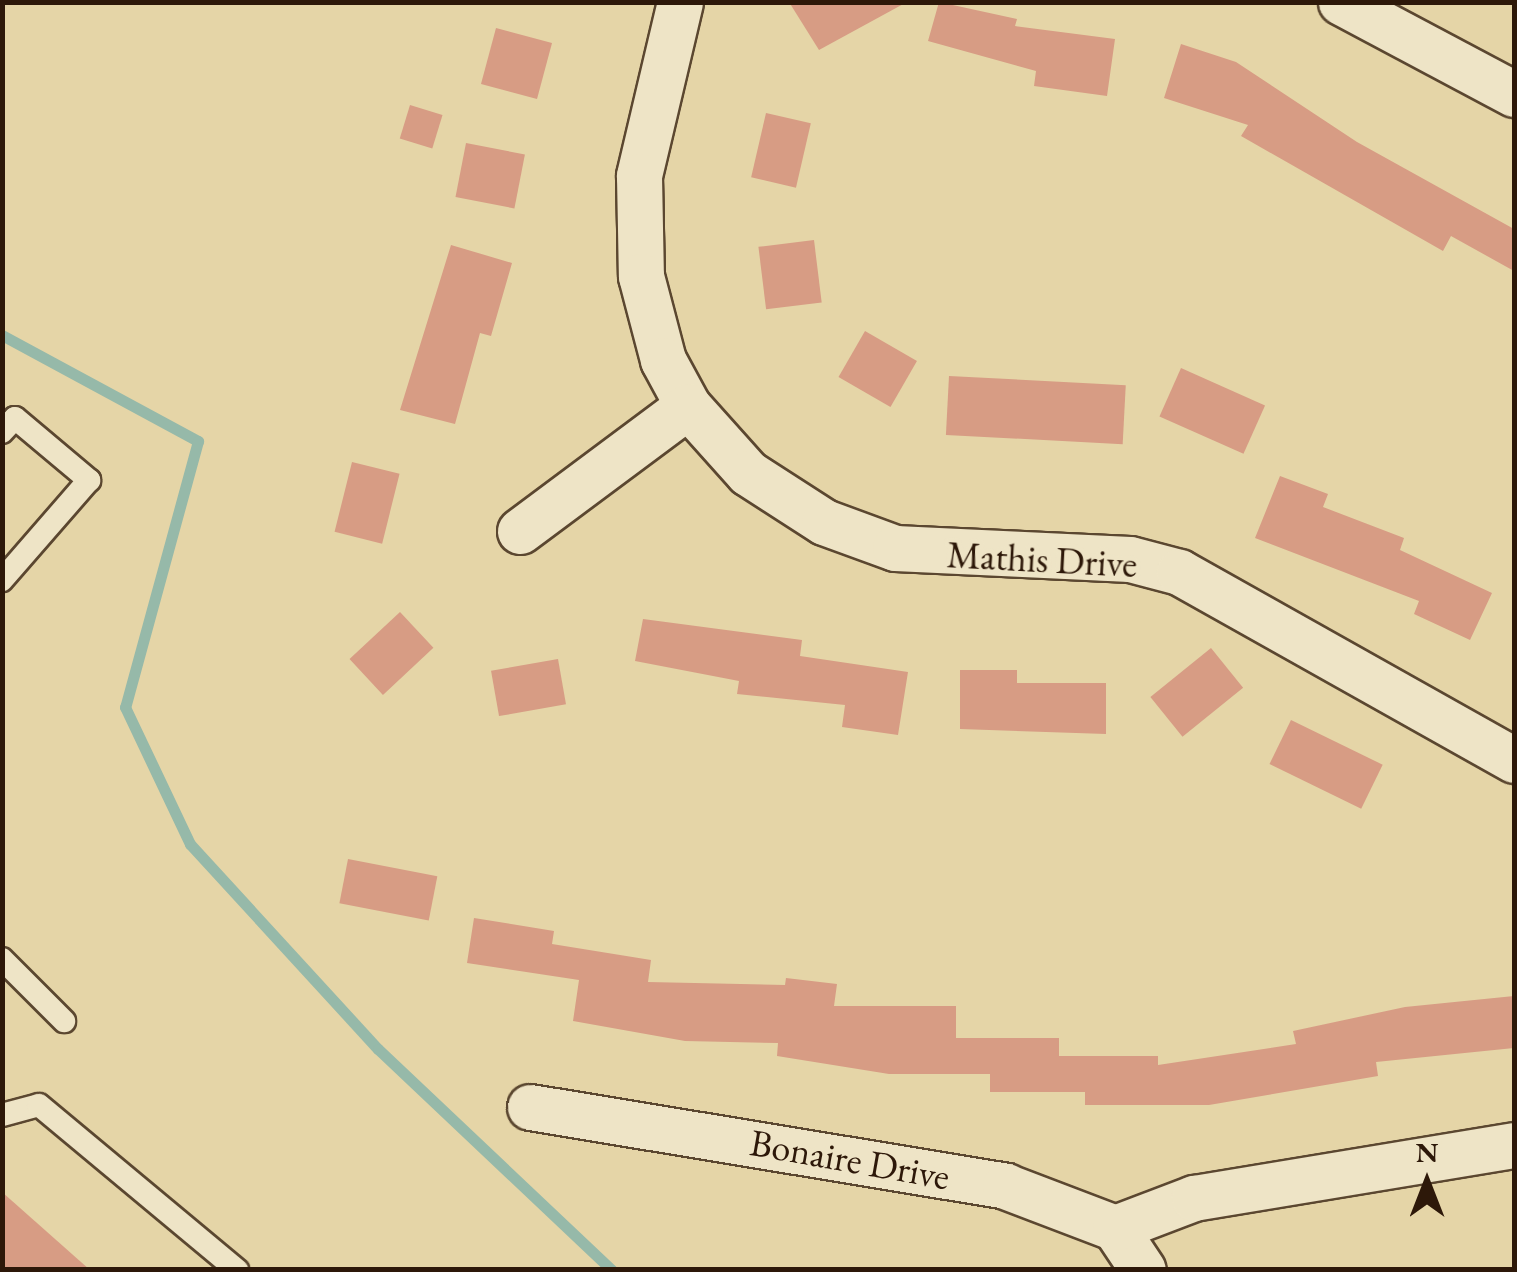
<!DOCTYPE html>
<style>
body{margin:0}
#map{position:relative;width:1517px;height:1272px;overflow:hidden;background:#e5d5a7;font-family:"EB Garamond",serif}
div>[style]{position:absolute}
.stream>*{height:11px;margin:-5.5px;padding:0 5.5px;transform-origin:5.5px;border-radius:5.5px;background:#96b9a9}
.building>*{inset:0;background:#d79c84;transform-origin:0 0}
.roads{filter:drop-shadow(2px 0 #5b4730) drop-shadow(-2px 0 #5b4730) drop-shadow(0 2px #5b4730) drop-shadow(0 -2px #5b4730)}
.lane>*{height:22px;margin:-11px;padding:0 11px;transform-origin:11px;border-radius:11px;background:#eee4c6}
.street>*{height:45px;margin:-22.5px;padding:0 22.5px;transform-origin:22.5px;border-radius:22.5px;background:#eee4c6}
span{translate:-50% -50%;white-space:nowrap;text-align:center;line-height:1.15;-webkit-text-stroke:9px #eee4c6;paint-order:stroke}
.street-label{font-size:38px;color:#2d1809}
.frame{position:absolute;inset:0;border:5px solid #2d1809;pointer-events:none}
.north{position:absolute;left:1377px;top:1132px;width:100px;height:100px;-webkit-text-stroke:8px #eee4c6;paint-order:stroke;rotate:0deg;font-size:28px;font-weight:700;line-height:40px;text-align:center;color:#2d1809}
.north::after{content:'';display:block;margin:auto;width:35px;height:45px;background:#2d1809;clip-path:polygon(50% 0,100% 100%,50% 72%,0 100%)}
</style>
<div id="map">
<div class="stream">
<div style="left:2px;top:335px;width:223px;rotate:28.4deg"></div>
<div style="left:198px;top:441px;width:276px;rotate:105.3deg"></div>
<div style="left:125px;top:707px;width:152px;rotate:64.6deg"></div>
<div style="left:190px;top:844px;width:278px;rotate:47.5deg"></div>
<div style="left:378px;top:1049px;width:322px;rotate:43.4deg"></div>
</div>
<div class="building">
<div style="clip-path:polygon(789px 2px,907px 2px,819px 50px)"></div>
<div style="clip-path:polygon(939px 2px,1017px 19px,1015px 26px,1115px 39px,1107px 96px,1034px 86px,1036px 71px,928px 41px)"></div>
<div style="left:496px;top:28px;width:58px;height:58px;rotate:15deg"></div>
<div style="clip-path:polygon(1181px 44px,1236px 62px,1357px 142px,1514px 229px,1514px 271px,1451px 236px,1443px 251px,1241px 136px,1248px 125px,1164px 98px)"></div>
<div style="left:410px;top:105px;width:34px;height:35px;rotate:17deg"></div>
<div style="left:766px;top:113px;width:46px;height:66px;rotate:13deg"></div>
<div style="left:466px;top:143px;width:60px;height:55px;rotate:11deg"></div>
<div style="left:814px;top:240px;width:63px;height:56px;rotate:83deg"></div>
<div style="clip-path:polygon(451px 245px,512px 263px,491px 336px,480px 333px,455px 424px,400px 410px)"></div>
<div style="left:865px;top:331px;width:60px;height:53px;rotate:30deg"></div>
<div style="left:1181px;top:368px;width:92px;height:53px;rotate:24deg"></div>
<div style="left:949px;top:376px;width:177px;height:59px;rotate:3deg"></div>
<div style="left:352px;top:462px;width:49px;height:72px;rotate:14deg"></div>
<div style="clip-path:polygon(1280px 476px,1328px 494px,1323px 507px,1404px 538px,1400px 550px,1492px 593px,1470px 640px,1414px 614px,1419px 601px,1255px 538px)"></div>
<div style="left:400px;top:612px;width:49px;height:69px;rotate:47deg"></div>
<div style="clip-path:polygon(643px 619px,802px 640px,800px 656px,908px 672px,898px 735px,842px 727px,845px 705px,737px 694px,739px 681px,635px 661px)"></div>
<div style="left:1211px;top:648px;width:51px;height:78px;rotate:51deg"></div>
<div style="left:558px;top:659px;width:46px;height:68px;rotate:80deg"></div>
<div style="clip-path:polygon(960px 670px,1017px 670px,1017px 683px,1106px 683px,1106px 734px,960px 729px)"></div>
<div style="left:1291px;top:720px;width:102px;height:49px;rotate:26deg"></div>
<div style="left:348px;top:859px;width:91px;height:45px;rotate:11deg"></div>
<div style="clip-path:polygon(474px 918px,554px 931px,552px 944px,651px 960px,648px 982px,785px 985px,786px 978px,837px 984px,834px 1006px,956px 1006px,956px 1038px,1059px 1038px,1059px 1056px,1158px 1056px,1158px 1065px,1296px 1044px,1293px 1031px,1405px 1007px,1514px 996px,1514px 1048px,1376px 1062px,1378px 1076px,1209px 1105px,1085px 1105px,1085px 1092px,990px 1092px,990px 1074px,889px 1074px,777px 1056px,778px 1043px,685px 1041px,573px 1021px,579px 980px,467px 963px)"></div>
<div style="clip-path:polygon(2px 1192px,90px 1270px,2px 1270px)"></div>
</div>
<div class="roads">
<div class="lane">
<div style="left:2px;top:432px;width:19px;rotate:-47deg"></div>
<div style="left:15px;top:418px;width:97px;rotate:40deg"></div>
<div style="left:89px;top:480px;width:133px;rotate:131deg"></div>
<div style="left:2px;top:959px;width:88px;rotate:45deg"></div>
<div style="left:2px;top:1115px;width:38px;rotate:-15deg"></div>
<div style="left:39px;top:1105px;width:258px;rotate:39.8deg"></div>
</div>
<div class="street">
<div style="left:680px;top:2px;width:179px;rotate:103.3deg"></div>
<div style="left:639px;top:176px;width:100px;rotate:88.9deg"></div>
<div style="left:641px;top:276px;width:87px;rotate:75.3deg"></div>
<div style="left:663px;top:360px;width:52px;rotate:61.5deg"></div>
<div style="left:688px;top:406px;width:90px;rotate:48.2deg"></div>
<div style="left:748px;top:473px;width:90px;rotate:32.8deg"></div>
<div style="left:824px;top:522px;width:76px;rotate:20.1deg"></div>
<div style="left:895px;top:548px;width:235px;rotate:2.7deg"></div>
<div style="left:1130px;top:559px;width:51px;rotate:14.9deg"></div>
<div style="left:1179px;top:572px;width:384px;rotate:29.3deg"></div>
<div style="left:1341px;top:2px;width:196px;rotate:28deg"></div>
<div style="left:520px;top:531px;width:209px;rotate:-36.7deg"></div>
<div style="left:530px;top:1107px;width:482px;rotate:9.4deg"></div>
<div style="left:1005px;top:1186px;width:118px;rotate:20.9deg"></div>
<div style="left:1115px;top:1228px;width:50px;rotate:56.3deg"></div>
<div style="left:1115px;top:1228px;width:85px;rotate:-20.8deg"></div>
<div style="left:1194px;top:1198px;width:324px;rotate:-9.4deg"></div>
</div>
</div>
<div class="street-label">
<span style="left:1042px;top:559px;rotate:3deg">Mathis Drive</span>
<span style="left:850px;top:1159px;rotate:10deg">Bonaire Drive</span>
</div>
<div class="frame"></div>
<div class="north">N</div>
</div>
